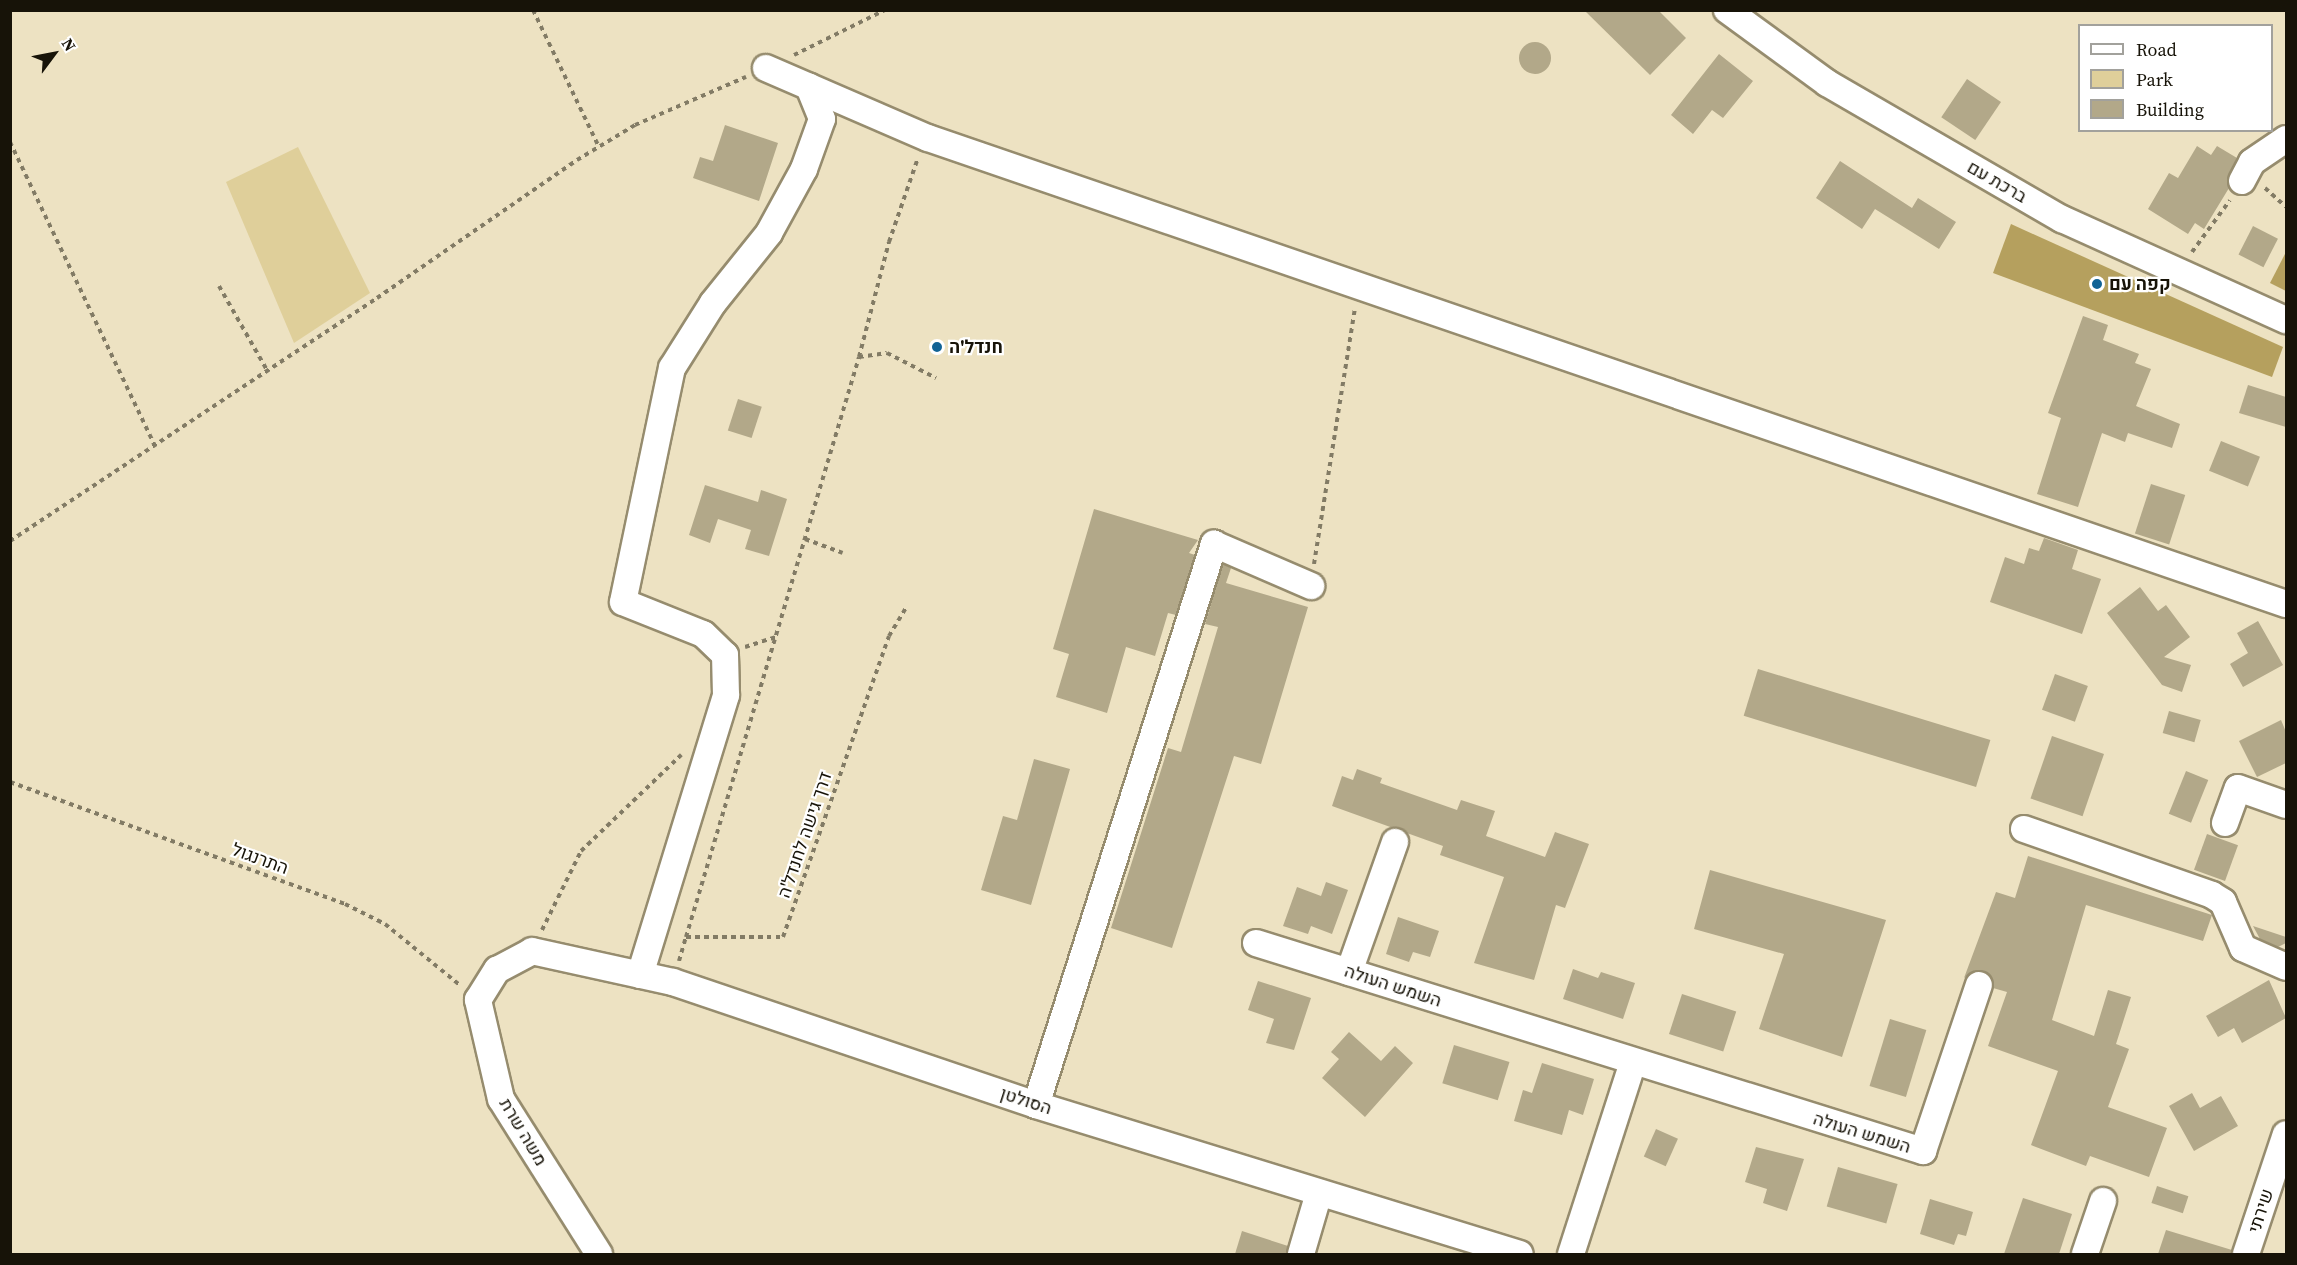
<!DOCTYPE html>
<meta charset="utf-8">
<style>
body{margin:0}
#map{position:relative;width:2297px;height:1265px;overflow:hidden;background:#ede2c2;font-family:"Source Serif 4",Heebo,serif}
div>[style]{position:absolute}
.green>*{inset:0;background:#dfcf9a}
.forest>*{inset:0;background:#b5a05e}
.building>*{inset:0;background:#b2a889;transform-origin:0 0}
.round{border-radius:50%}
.path>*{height:4px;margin-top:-2px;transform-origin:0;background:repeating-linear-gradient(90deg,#827b65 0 4.5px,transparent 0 9px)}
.roads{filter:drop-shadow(2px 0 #968c6e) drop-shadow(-2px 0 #968c6e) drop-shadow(0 2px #968c6e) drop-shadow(0 -2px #968c6e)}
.minor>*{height:26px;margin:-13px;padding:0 13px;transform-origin:13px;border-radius:13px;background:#fff}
.dots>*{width:16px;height:16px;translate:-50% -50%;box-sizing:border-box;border:3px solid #fff;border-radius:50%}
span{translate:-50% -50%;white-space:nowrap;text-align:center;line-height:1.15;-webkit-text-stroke:4.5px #fff;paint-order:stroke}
.street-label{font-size:18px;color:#171308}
.poi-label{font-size:18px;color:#171308;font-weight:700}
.left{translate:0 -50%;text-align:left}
.frame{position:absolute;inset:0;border:12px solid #171308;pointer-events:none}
.legend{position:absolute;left:2078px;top:24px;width:195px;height:108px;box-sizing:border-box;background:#fff;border:2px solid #a2a19c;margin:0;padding:8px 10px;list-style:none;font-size:18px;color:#171308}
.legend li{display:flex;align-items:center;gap:12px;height:30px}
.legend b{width:30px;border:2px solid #a2a19c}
.north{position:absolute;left:24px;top:24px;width:60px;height:60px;-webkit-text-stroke:4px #fff;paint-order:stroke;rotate:58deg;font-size:16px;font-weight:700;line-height:24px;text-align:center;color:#171308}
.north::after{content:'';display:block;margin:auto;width:21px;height:27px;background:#171308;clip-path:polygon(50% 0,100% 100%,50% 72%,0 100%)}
</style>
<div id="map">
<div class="green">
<div style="clip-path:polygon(298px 147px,370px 293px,294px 343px,226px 182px)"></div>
</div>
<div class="forest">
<div style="clip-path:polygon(2011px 224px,2283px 347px,2272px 377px,1993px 273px)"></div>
<div style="clip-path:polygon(2286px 252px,2286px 291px,2270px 283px)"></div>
</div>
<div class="building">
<div style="clip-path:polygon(1584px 10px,1658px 10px,1686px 38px,1650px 75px)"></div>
<div class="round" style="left:1519px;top:42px;width:32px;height:32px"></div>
<div style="clip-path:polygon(1719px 54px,1753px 81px,1723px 118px,1712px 110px,1693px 134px,1671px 115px)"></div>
<div style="left:1967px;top:79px;width:41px;height:46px;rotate:34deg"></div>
<div style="clip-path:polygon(725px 125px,778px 143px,759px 201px,693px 178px,700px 157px,713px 161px)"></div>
<div style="clip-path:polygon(2197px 146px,2211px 155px,2217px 146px,2237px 158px,2229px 175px,2229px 188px,2204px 229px,2195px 223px,2188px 234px,2148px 209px,2169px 173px,2178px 178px)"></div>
<div style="clip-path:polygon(1840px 161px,1912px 208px,1918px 198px,1956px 222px,1939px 249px,1875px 209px,1862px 229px,1816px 198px)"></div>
<div style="left:2253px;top:226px;width:28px;height:32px;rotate:27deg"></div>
<div style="clip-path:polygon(2083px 316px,2108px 325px,2103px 340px,2139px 354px,2135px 363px,2151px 369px,2136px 406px,2180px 424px,2172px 448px,2128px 433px,2125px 442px,2102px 433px,2078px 507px,2037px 494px,2061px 418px,2048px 413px)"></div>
<div style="clip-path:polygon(2248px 385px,2286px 397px,2286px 427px,2239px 413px)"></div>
<div style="left:738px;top:399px;width:25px;height:33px;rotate:18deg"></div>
<div style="left:2221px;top:441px;width:42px;height:32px;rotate:22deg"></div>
<div style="left:2151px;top:484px;width:36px;height:52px;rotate:18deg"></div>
<div style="clip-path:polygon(705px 485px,758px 502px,761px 490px,787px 499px,769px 556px,745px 549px,751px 530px,718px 519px,710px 543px,689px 535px)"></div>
<div style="clip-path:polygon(1094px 509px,1198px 540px,1189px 553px,1195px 555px,1176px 615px,1168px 613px,1155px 656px,1126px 647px,1107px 713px,1056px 697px,1069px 654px,1053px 649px)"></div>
<div style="clip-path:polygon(2044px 538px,2078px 550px,2072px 569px,2101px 579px,2082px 634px,1990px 602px,2005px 557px,2024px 564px,2029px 548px,2039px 551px)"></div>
<div style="clip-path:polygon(1223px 564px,1231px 568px,1226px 583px,1308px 607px,1261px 764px,1234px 756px,1172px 948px,1111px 928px,1168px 748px,1181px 752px,1218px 627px,1205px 624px)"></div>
<div style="clip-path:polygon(2140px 587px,2158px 611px,2166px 605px,2190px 637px,2164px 657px,2191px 665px,2182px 692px,2162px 685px,2107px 613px)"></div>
<div style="clip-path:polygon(2258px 621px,2283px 665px,2243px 687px,2230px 664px,2248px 653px,2237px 633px)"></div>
<div style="left:1758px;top:669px;width:243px;height:49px;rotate:17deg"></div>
<div style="left:2055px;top:674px;width:35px;height:38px;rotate:20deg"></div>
<div style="left:2169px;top:711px;width:33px;height:23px;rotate:16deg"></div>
<div style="clip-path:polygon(2281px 720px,2286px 732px,2286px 763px,2257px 777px,2239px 741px)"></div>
<div style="left:2052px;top:736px;width:55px;height:66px;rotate:19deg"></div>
<div style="clip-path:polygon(1034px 759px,1070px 769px,1031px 905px,981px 890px,1003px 816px,1017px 820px)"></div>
<div style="clip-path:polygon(1357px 769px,1382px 778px,1380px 783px,1457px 810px,1461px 800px,1495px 811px,1486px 836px,1545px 857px,1555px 832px,1589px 844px,1565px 908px,1556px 905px,1534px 980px,1474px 963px,1504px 877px,1440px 855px,1443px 846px,1332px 806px,1342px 776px,1353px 780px)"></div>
<div style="left:2186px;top:771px;width:24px;height:46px;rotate:22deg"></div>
<div style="left:2207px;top:834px;width:33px;height:38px;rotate:20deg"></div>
<div style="clip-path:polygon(2028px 856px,2212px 915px,2203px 941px,2086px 905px,2052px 1020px,2094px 1036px,2108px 990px,2131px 997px,2116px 1044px,2129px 1049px,2108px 1107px,2167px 1128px,2149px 1177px,2090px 1156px,2086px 1166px,2031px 1145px,2058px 1071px,1988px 1046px,2007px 992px,1993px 988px,1991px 976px,1984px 971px,1975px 970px,1964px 978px,1996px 892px,2015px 898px)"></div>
<div style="clip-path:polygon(1710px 870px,1886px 920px,1842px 1057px,1759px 1029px,1784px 954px,1694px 929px)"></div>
<div style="clip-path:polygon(1326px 882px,1348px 890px,1332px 934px,1311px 926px,1308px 934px,1283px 926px,1297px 887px,1321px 896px)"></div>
<div style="clip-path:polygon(1398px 917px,1439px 931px,1430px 957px,1413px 952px,1409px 962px,1386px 954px)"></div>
<div style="clip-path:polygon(2253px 926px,2286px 937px,2286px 943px,2278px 947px,2260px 939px)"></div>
<div style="clip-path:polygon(1573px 969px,1598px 978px,1601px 972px,1635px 983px,1623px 1019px,1563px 999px)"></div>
<div style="clip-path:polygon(2269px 980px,2286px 1018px,2242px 1043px,2234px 1028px,2218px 1037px,2206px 1016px)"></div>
<div style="clip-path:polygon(1258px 981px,1311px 998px,1294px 1050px,1266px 1043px,1274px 1019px,1248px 1010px)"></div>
<div style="left:1682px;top:994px;width:57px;height:42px;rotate:18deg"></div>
<div style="left:1890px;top:1019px;width:38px;height:70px;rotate:17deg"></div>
<div style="clip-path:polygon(1349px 1032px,1381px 1061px,1395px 1046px,1413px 1063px,1365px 1117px,1322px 1078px,1339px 1059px,1331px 1052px)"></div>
<div style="left:1454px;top:1045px;width:58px;height:40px;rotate:17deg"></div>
<div style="clip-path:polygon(1542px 1063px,1594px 1079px,1583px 1115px,1569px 1110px,1562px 1135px,1514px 1121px,1523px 1090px,1532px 1093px)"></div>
<div style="clip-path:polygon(2192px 1093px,2200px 1108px,2221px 1096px,2238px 1126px,2194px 1151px,2169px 1106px)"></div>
<div style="left:1656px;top:1129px;width:24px;height:30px;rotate:24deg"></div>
<div style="clip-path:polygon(1756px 1147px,1804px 1159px,1787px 1211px,1763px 1203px,1767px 1189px,1745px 1182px)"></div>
<div style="left:1838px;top:1167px;width:62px;height:41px;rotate:16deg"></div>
<div style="left:2157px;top:1186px;width:33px;height:18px;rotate:18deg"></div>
<div style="clip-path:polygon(2023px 1198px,2072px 1214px,2059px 1254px,2004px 1254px)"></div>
<div style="clip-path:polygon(1930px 1199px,1973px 1212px,1966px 1236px,1958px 1234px,1954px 1245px,1920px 1234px)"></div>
<div style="clip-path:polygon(2166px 1230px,2232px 1250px,2231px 1254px,2158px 1254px)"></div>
<div style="clip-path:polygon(1242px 1231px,1288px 1246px,1286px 1254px,1235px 1254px)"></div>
</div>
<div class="path">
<div style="left:533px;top:10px;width:152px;rotate:64.3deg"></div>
<div style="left:794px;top:55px;width:102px;rotate:-26.3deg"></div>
<div style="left:10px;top:142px;width:335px;rotate:64.5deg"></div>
<div style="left:2265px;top:188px;width:28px;rotate:42deg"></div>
<div style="left:2192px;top:252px;width:64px;rotate:-53.8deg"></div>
<div style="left:219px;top:286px;width:97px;rotate:60.3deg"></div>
<div style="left:859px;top:357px;width:28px;rotate:-8deg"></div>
<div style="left:887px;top:353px;width:55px;rotate:27deg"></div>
<div style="left:805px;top:539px;width:40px;rotate:20.2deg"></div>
<div style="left:10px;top:541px;width:440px;rotate:-33.5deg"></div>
<div style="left:377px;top:298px;width:243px;rotate:-34.6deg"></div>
<div style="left:577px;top:160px;width:68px;rotate:-31.1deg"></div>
<div style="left:635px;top:125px;width:121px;rotate:-23.4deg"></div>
<div style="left:1314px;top:564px;width:260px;rotate:-80.9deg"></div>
<div style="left:745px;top:647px;width:32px;rotate:-18deg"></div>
<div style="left:10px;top:782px;width:357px;rotate:20deg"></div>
<div style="left:345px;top:904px;width:45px;rotate:26.6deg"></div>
<div style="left:385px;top:924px;width:98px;rotate:39.2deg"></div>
<div style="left:542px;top:930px;width:88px;rotate:-63.7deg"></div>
<div style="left:581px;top:851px;width:139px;rotate:-43.8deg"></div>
<div style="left:686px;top:937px;width:605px;rotate:-73.39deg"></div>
<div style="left:859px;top:357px;width:119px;rotate:-75.4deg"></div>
<div style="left:889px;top:242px;width:89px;rotate:-71deg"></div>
<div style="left:679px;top:961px;width:25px;rotate:-74deg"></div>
<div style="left:686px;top:937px;width:97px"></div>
<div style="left:783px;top:937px;width:319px;rotate:-70.6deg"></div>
<div style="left:889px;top:636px;width:33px;rotate:-59deg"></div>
</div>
<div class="roads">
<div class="minor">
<div style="left:1727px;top:10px;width:124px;rotate:36.1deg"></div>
<div style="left:1827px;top:83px;width:272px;rotate:30.1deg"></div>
<div style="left:2062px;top:219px;width:246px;rotate:24.3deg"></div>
<div style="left:766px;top:68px;width:176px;rotate:23.4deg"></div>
<div style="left:928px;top:138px;width:1436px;rotate:18.94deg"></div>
<div style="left:2242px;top:181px;width:21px;rotate:-62deg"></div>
<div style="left:2252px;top:162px;width:41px;rotate:-34.1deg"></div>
<div style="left:2225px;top:823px;width:37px;rotate:-70deg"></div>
<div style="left:2238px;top:788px;width:51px;rotate:19.5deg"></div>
<div style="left:2024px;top:829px;width:199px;rotate:19.3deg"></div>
<div style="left:2212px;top:895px;width:13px;rotate:32deg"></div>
<div style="left:2223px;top:902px;width:50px;rotate:66.5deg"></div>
<div style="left:2243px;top:948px;width:47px;rotate:23.8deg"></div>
<div style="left:1256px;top:943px;width:699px;rotate:17.32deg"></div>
<div style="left:1923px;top:1151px;width:175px;rotate:-71.4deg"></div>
<div style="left:1349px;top:972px;width:138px;rotate:-70.5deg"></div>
<div style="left:640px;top:975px;width:293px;rotate:-72.9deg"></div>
<div style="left:726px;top:695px;width:40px;rotate:-91.4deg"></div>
<div style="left:725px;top:655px;width:30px;rotate:-136deg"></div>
<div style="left:703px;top:634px;width:86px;rotate:-158.2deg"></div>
<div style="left:623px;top:602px;width:239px;rotate:-78.2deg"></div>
<div style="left:672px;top:368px;width:77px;rotate:-57.8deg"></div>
<div style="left:713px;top:303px;width:90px;rotate:-51.3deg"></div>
<div style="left:769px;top:233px;width:73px;rotate:-61.3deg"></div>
<div style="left:804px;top:169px;width:53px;rotate:-70.2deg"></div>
<div style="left:822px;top:119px;width:35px;rotate:-112deg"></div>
<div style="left:1036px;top:1105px;width:589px;rotate:-72.4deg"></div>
<div style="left:1214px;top:544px;width:106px;rotate:23.4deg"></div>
<div style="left:599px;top:1254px;width:183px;rotate:-122.3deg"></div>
<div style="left:501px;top:1099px;width:102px;rotate:-103.1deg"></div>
<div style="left:478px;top:1000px;width:36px;rotate:-58deg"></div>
<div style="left:497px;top:970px;width:40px;rotate:-28deg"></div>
<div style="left:532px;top:951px;width:144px;rotate:12.4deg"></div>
<div style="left:673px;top:982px;width:383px;rotate:18.7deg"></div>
<div style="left:1036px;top:1105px;width:506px;rotate:17.11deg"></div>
<div style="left:1301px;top:1254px;width:64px;rotate:-73.6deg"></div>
<div style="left:1571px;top:1254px;width:202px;rotate:-72.1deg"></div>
<div style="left:2085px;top:1254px;width:56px;rotate:-71.2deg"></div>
<div style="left:2246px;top:1254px;width:126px;rotate:-71.6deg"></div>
</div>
</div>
<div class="dots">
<div style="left:2097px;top:284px;background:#116395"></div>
<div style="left:937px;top:347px;background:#116395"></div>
</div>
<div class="street-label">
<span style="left:1997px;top:182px;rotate:30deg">ברכת עם</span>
<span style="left:805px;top:835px;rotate:-71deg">דרך גישה לחנדל'ה</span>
<span style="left:260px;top:859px;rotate:20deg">התרנגול</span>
<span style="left:1393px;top:986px;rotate:18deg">השמש העולה</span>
<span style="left:1026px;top:1101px;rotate:18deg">הסולטן</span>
<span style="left:523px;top:1132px;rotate:59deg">משה שרת</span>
<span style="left:1862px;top:1133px;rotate:17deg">השמש העולה</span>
<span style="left:2261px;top:1211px;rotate:-72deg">שירתי</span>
</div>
<div class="poi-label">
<span class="left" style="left:2109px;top:284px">קפה עם</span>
<span class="left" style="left:949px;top:347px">חנדל'ה</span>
</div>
<div class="frame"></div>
<ul class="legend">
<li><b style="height:8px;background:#fff"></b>Road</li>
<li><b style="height:16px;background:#dfcf9a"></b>Park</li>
<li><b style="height:16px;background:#b2a889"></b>Building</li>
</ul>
<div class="north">N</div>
</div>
